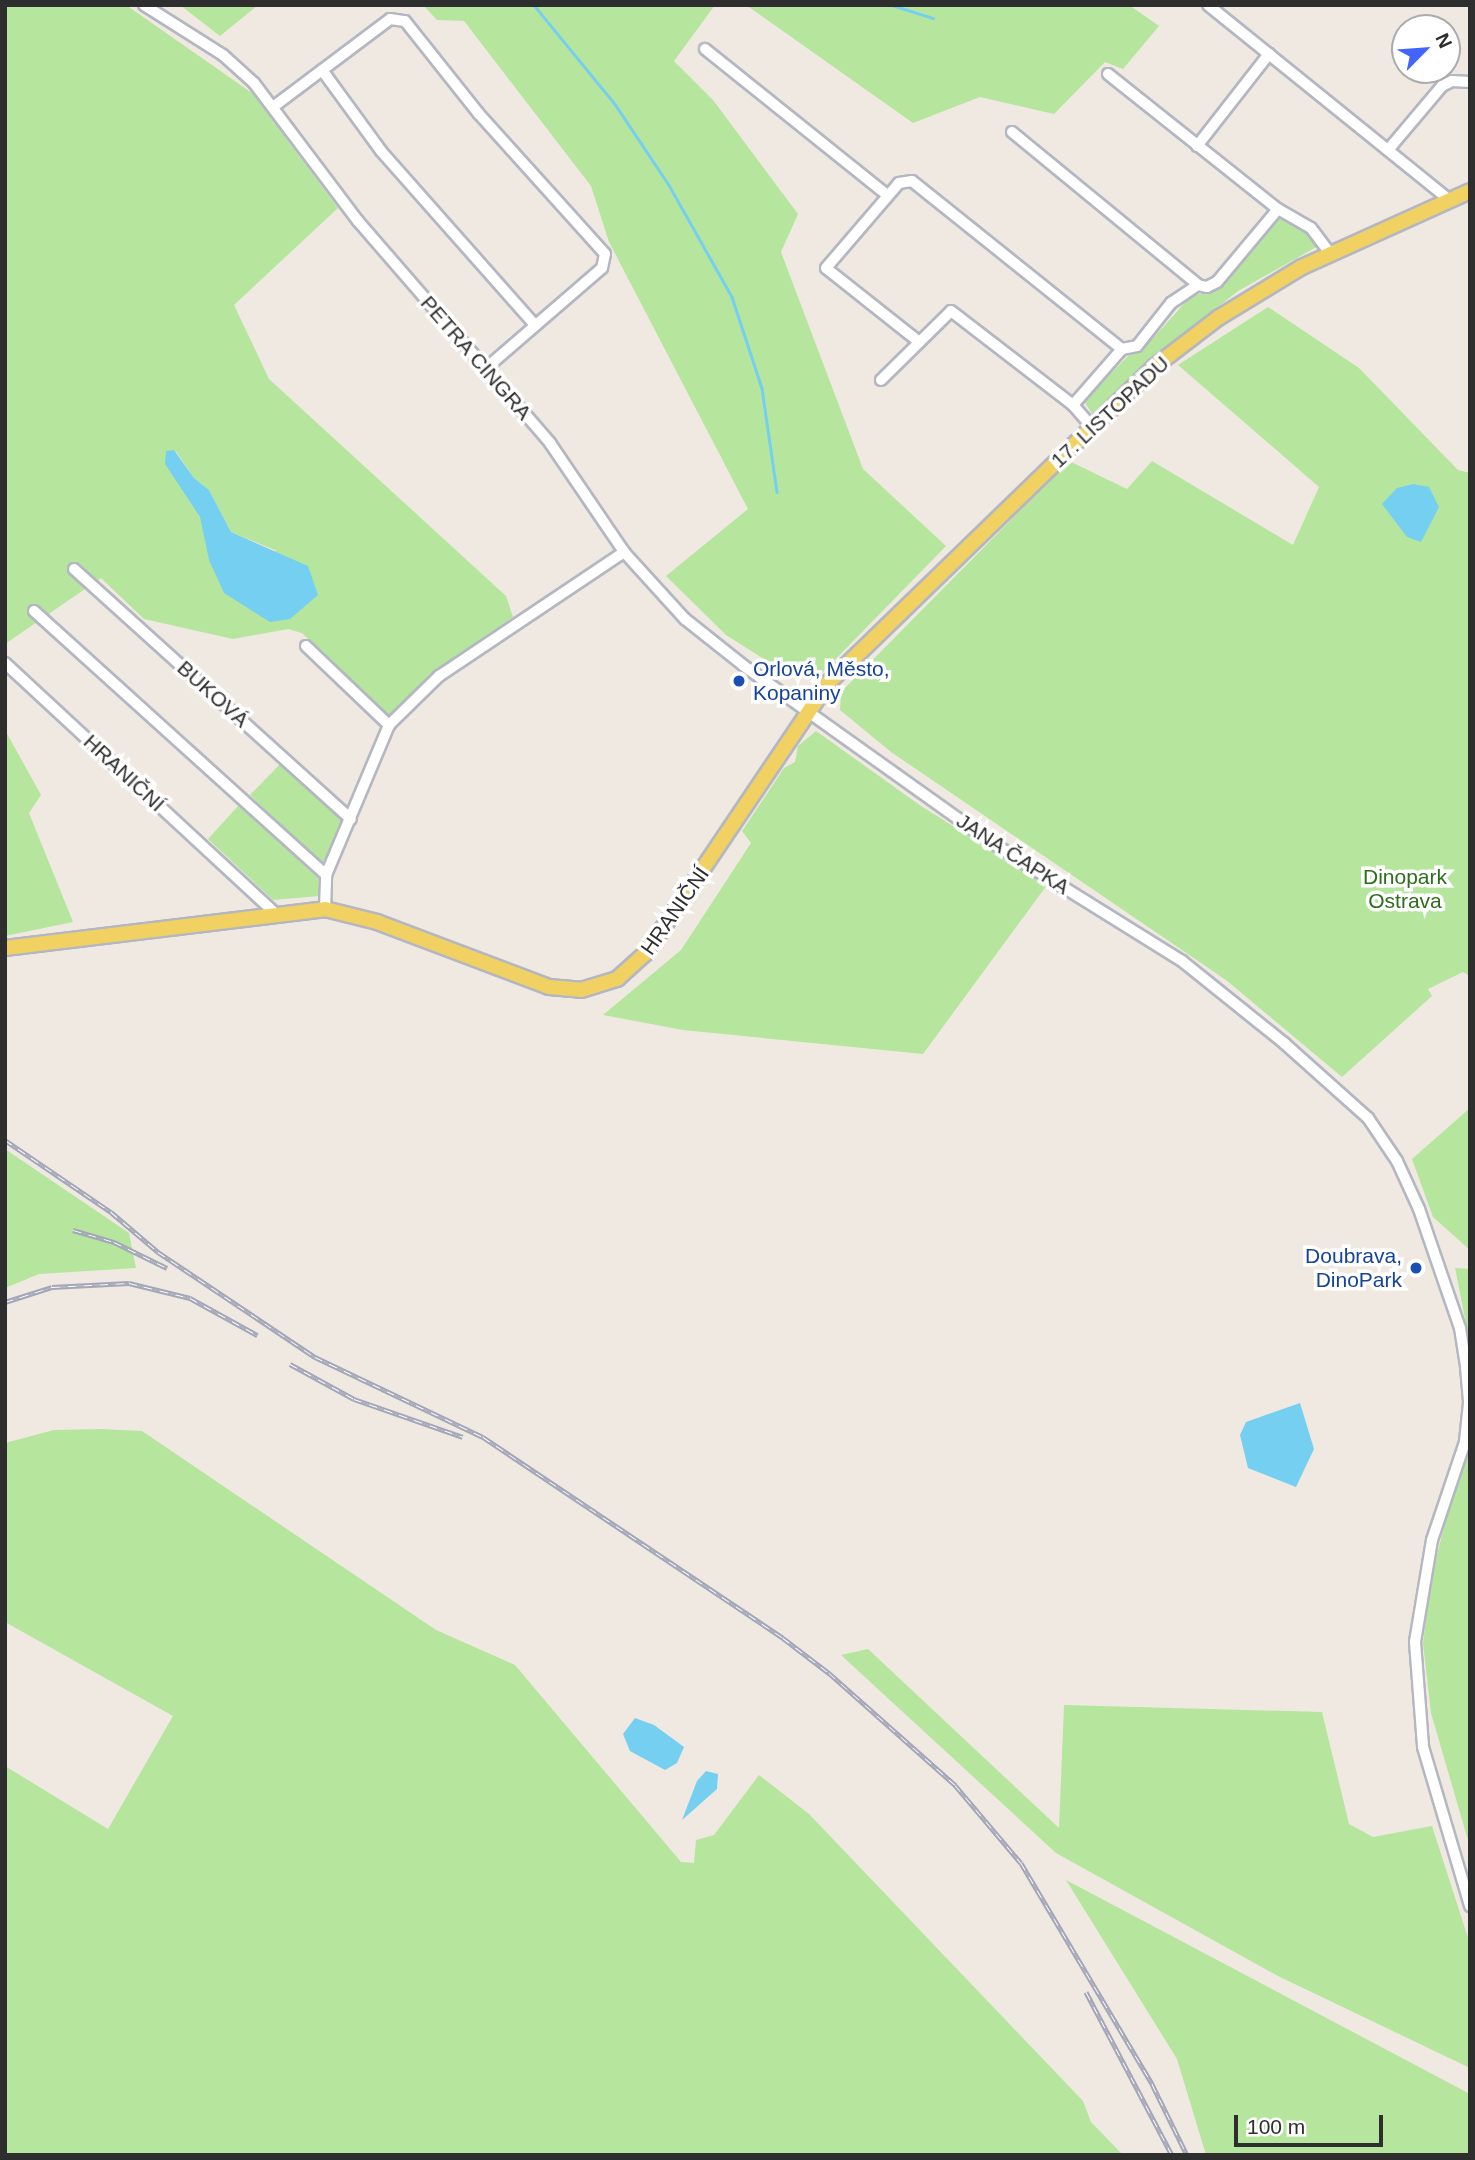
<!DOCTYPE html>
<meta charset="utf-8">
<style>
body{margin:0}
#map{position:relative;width:1475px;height:2160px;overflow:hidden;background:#efe9e1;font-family:Helvetica,sans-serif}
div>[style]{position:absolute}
.green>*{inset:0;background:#b6e59e}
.water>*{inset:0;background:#75cff0}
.stream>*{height:2.5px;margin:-1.25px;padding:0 1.25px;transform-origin:1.25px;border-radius:1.25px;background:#75cff0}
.roads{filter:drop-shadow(2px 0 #b4b7c1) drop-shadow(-2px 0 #b4b7c1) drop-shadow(0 2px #b4b7c1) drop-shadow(0 -2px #b4b7c1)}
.minor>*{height:10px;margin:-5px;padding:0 5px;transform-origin:5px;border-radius:5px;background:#fff}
.major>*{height:14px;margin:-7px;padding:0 7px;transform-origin:7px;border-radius:7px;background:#f2d163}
.rail>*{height:5px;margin-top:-2.5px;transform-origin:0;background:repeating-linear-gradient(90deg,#fff 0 8px,#a3a6b8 0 16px);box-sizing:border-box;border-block:2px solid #a3a6b8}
.dots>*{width:19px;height:19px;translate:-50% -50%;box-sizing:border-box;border:4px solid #fff;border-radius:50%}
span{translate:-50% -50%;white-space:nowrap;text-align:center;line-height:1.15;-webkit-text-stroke:7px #fff;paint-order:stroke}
.street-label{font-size:21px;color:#2e2e2e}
.transit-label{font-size:21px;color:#164399}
.left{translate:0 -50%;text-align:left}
.right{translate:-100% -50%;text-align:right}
.park-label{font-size:21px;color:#2c6e1b}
.frame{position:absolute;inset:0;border:7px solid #2e2e2e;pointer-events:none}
.north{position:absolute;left:1391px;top:14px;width:70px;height:70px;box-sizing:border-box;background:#fff;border:2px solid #ababab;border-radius:50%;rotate:65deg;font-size:19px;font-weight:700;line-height:28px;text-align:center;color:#2e2e2e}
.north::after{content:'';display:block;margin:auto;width:24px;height:32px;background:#4264fb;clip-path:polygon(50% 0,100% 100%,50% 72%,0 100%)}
.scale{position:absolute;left:1234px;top:2115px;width:149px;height:32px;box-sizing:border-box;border:4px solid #2e2e2e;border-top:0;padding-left:9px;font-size:21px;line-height:24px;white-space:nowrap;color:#2e2e2e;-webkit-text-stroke:5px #fff;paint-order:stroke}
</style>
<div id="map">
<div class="green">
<div style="clip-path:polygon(evenodd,5px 5px,126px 5px,252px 93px,338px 208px,234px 305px,269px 379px,506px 596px,513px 617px,434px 671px,390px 717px,302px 633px,288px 629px,233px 639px,144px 619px,101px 578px,5px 644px,5px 5px,175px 450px,194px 478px,209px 490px,231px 532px,277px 551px,209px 560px,207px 536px,175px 450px)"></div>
<div style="clip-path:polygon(180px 5px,258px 5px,220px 36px)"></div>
<div style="clip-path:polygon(423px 5px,715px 5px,674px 61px,713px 100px,798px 214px,781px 252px,863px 469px,946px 546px,822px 673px,796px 679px,726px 635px,666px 576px,748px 509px,609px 242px,591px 186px,464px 21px,437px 20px)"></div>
<div style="clip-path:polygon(746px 5px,1129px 5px,1159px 26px,1123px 69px,1105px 62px,1054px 114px,980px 97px,913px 123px)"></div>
<div style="clip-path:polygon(1283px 217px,1315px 236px,1320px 245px,1238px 291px,1146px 364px,1093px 415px,1084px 401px,1129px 355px,1147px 345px,1190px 297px,1219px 288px,1276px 220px)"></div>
<div style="clip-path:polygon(1268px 307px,1359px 368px,1458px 470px,1470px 473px,1470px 976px,1463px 972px,1428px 989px,1432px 996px,1342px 1077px,1226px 980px,891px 752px,840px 710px,841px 692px,1069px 461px,1127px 489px,1152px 461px,1293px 545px,1319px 487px,1178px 365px)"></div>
<div style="clip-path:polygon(5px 730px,41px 795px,29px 813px,73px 922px,5px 936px)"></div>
<div style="clip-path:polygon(816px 731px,921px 806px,1047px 885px,923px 1054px,683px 1030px,603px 1015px,681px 950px,751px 843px,742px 831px,784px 768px,795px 762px,798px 746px)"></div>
<div style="clip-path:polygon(282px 762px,345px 820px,324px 867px,250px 795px)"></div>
<div style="clip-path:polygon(239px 805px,321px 881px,319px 896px,273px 900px,208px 839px)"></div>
<div style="clip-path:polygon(1470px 1108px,1470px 1250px,1433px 1217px,1412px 1159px)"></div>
<div style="clip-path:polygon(5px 1149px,129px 1233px,136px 1268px,39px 1274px,5px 1288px)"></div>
<div style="clip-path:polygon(1455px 1268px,1470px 1269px,1470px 1343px)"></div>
<div style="clip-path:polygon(1470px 1426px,1470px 1847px,1431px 1713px,1423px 1643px,1431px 1578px)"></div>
<div style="clip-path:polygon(101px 1429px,142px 1431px,436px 1630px,515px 1665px,681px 1862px,694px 1863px,696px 1840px,714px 1835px,759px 1775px,809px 1814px,1083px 2101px,1091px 2122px,1123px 2155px,5px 2155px,5px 1766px,108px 1829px,173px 1716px,5px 1622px,5px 1443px,54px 1430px)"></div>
<div style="clip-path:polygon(868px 1649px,1059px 1828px,1064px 1705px,1322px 1712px,1349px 1824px,1373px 1837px,1432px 1826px,1470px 1944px,1470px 2068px,1278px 1976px,1056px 1853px,841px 1655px)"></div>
<div style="clip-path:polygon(1066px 1880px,1470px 2094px,1470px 2155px,1206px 2155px,1177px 2059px)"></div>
</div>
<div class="water">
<div style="clip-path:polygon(174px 450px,194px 478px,209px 490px,231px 532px,308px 566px,318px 595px,290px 619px,270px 622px,224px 593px,209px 560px,200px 517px,165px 464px,166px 451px)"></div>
<div style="clip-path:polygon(1413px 484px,1429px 487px,1439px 507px,1421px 542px,1407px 537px,1382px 504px,1397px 488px)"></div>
<div style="clip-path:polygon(1300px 1403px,1314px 1449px,1296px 1487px,1248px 1468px,1240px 1435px,1246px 1422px)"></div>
<div style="clip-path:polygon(635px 1718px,654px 1725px,684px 1747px,677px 1763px,665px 1770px,630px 1751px,623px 1734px)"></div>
<div style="clip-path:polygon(706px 1771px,718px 1774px,717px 1789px,682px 1820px,697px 1781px)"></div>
</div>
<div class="stream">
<div style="left:534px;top:5px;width:128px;rotate:50.7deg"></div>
<div style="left:615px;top:104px;width:97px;rotate:56.3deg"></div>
<div style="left:669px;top:185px;width:129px;rotate:60.6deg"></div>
<div style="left:732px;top:297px;width:96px;rotate:71.8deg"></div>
<div style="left:762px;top:388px;width:105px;rotate:81.8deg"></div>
<div style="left:892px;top:5px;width:43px;rotate:17.6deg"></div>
</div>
<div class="roads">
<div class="minor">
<div style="left:144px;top:5px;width:93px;rotate:32.3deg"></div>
<div style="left:223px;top:55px;width:42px;rotate:42.1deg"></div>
<div style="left:254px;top:83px;width:173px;rotate:53deg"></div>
<div style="left:358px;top:221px;width:294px;rotate:49.1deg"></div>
<div style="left:550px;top:443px;width:132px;rotate:55.8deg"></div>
<div style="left:624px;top:552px;width:91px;rotate:47.7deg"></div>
<div style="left:685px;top:619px;width:75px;rotate:38.5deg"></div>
<div style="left:744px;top:666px;width:301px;rotate:35.5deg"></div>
<div style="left:989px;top:841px;width:227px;rotate:31.9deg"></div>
<div style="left:1182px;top:961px;width:131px;rotate:38.8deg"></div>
<div style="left:1284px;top:1043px;width:113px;rotate:41.8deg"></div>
<div style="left:1368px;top:1118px;width:52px;rotate:56deg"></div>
<div style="left:1397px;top:1161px;width:53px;rotate:65.4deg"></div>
<div style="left:1419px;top:1209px;width:126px;rotate:71deg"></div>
<div style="left:1460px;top:1328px;width:39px;rotate:81deg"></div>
<div style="left:1466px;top:1367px;width:36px;rotate:85deg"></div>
<div style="left:1469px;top:1403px;width:39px;rotate:96deg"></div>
<div style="left:1465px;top:1442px;width:103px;rotate:108.6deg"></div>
<div style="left:1432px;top:1540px;width:103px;rotate:99.5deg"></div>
<div style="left:1415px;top:1642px;width:105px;rotate:85.6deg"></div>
<div style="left:1423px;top:1747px;width:166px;rotate:73.5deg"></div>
<div style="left:1208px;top:5px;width:311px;rotate:38.9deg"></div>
<div style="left:705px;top:49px;width:233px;rotate:38.7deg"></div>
<div style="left:322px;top:70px;width:100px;rotate:53.9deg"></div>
<div style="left:381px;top:151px;width:232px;rotate:48.5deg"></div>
<div style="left:1108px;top:74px;width:217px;rotate:38.5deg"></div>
<div style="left:1278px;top:209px;width:38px;rotate:30deg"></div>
<div style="left:1311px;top:228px;width:31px;rotate:53deg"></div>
<div style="left:273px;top:107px;width:146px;rotate:-36.9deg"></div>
<div style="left:390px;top:19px;width:15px;rotate:8deg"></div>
<div style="left:405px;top:21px;width:119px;rotate:51.5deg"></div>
<div style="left:479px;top:114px;width:188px;rotate:48deg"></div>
<div style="left:605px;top:254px;width:14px;rotate:102deg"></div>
<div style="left:602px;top:268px;width:153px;rotate:139.2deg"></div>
<div style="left:1012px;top:132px;width:241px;rotate:39.4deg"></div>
<div style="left:1198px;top:285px;width:9px;rotate:13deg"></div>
<div style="left:1207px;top:287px;width:11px;rotate:-27deg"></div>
<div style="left:1217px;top:282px;width:95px;rotate:-50.1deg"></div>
<div style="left:1197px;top:146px;width:117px;rotate:-52deg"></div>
<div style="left:1388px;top:150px;width:84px;rotate:-49.8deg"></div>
<div style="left:1442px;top:86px;width:11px;rotate:-27deg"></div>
<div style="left:1452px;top:81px;width:18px;rotate:3deg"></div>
<div style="left:918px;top:341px;width:117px;rotate:-141.6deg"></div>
<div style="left:826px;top:268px;width:112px;rotate:-49.3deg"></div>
<div style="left:899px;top:183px;width:13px;rotate:-9deg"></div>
<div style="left:912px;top:181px;width:269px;rotate:38.7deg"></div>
<div style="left:881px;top:380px;width:98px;rotate:-44.6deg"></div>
<div style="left:951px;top:311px;width:154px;rotate:37.6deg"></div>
<div style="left:1073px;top:405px;width:29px;rotate:49deg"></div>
<div style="left:1073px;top:405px;width:74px;rotate:-48.8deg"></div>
<div style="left:1122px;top:349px;width:15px;rotate:-11deg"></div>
<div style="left:1137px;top:346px;width:55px;rotate:-51.7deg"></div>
<div style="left:1171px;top:303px;width:32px;rotate:-34deg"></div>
<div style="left:74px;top:569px;width:373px;rotate:42.1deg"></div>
<div style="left:34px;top:611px;width:394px;rotate:42.1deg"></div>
<div style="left:306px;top:646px;width:115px;rotate:43.6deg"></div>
<div style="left:5px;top:663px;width:367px;rotate:42.8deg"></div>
<div style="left:325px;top:909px;width:34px;rotate:-88deg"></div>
<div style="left:326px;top:875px;width:163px;rotate:-67.2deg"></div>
<div style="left:389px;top:725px;width:70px;rotate:-44.4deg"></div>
<div style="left:439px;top:676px;width:223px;rotate:-33.8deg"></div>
</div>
<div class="major">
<div style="left:5px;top:948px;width:322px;rotate:-6.9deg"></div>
<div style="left:325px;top:909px;width:54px;rotate:14deg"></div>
<div style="left:377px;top:922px;width:184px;rotate:20.7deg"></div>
<div style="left:549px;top:987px;width:32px;rotate:5deg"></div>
<div style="left:581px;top:990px;width:38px;rotate:-17deg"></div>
<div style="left:617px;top:979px;width:39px;rotate:-42deg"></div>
<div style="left:646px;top:953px;width:326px;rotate:-56deg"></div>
<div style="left:828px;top:683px;width:454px;rotate:-44.1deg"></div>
<div style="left:1154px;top:367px;width:81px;rotate:-37.4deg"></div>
<div style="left:1218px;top:318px;width:98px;rotate:-31.3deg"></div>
<div style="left:1302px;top:267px;width:184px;rotate:-24.3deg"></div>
</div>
</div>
<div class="rail">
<div style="left:5px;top:1140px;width:128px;rotate:34.2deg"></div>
<div style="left:111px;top:1212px;width:62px;rotate:40.4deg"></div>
<div style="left:158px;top:1252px;width:189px;rotate:33.8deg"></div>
<div style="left:315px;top:1357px;width:186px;rotate:25.5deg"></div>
<div style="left:483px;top:1437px;width:361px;rotate:33.8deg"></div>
<div style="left:783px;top:1638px;width:58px;rotate:37.3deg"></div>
<div style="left:829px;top:1673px;width:169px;rotate:41.6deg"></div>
<div style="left:955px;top:1785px;width:102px;rotate:49.8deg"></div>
<div style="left:1021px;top:1863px;width:257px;rotate:59.3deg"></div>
<div style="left:1152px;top:2084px;width:79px;rotate:63.8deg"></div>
<div style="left:73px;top:1230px;width:43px;rotate:16.3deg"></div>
<div style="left:114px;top:1242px;width:59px;rotate:26.1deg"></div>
<div style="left:5px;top:1302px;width:49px;rotate:-17.7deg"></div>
<div style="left:52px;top:1287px;width:77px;rotate:-3deg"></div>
<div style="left:129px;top:1283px;width:63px;rotate:13.8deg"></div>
<div style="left:190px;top:1298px;width:77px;rotate:28.9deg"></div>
<div style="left:290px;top:1364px;width:73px;rotate:28.7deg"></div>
<div style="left:354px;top:1399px;width:115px;rotate:19.2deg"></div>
<div style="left:1086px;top:1992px;width:184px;rotate:62.2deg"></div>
</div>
<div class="dots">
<div style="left:739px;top:681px;background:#1a4fb4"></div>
<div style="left:1416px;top:1268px;background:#1a4fb4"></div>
</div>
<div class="street-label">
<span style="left:476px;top:358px;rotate:49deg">PETRA CINGRA</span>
<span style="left:1110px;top:412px;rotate:-43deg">17. LISTOPADU</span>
<span style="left:213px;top:694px;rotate:42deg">BUKOVÁ</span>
<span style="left:124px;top:773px;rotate:43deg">HRANIČNÍ</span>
<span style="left:1013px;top:854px;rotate:33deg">JANA ČAPKA</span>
<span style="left:675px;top:911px;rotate:-55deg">HRANIČNÍ</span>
</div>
<div class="transit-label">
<span class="left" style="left:753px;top:681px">Orlová, Město,<br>Kopaniny</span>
<span class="right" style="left:1402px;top:1268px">Doubrava,<br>DinoPark</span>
</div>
<div class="park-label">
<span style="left:1405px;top:889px">Dinopark<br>Ostrava</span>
</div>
<div class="frame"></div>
<div class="north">N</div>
<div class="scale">100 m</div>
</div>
